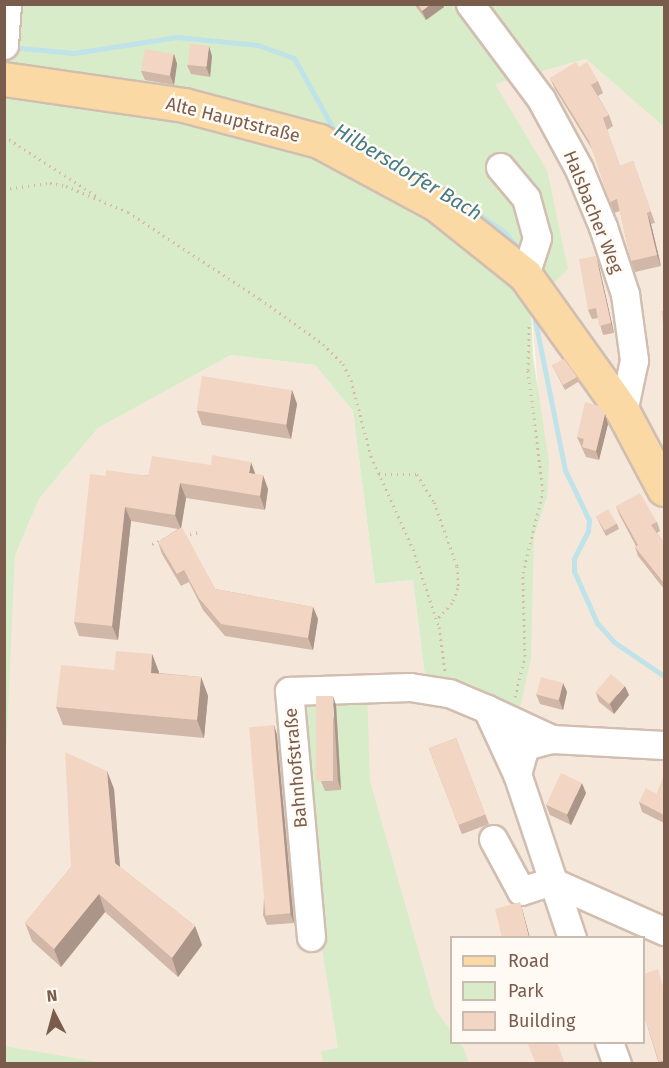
<!DOCTYPE html>
<meta charset="utf-8">
<style>
body{margin:0}
#map{position:relative;width:669px;height:1068px;overflow:hidden;background:#fdf6ec;font-family:"Fira Sans",sans-serif}
div>[style]{position:absolute}
.residential>*{inset:0;background:#f5e8da}
.green>*{inset:0;background:#d8ecc9}
.stream>*{height:5px;margin:-2.5px;padding:0 2.5px;transform-origin:2.5px;border-radius:2.5px;background:#bfe3e8}
.path>*{height:3px;margin-top:-1.5px;transform-origin:0;background:repeating-linear-gradient(90deg,#d9b8a5 0 1.5px,transparent 0 6px)}
.roads{filter:drop-shadow(2px 0 #d1beb0) drop-shadow(-2px 0 #d1beb0) drop-shadow(0 2px #d1beb0) drop-shadow(0 -2px #d1beb0)}
.minor>*{height:27px;margin:-13.5px;padding:0 13.5px;transform-origin:13.5px;border-radius:13.5px;background:#fff}
.major>*{height:33px;margin:-16.5px;padding:0 16.5px;transform-origin:16.5px;border-radius:16.5px;background:#fbd9a5}
.wall>*{inset:0;background:#d1b7a8;transform-origin:0 0}
.shaded-wall>*{inset:0;background:#aa9588}
.building>*{inset:0;background:#f3d5c3;transform-origin:0 0}
span{translate:-50% -50%;white-space:nowrap;text-align:center;line-height:1.15;-webkit-text-stroke:5px #fffaf3;paint-order:stroke}
.street-label{font-size:18px;color:#7a5c4d}
.water-label{font-size:20px;color:#437c86;font-style:italic}
.frame{position:absolute;inset:0;border:6px solid #7a5c4d;pointer-events:none}
.legend{position:absolute;left:450px;top:936px;width:195px;height:108px;box-sizing:border-box;background:#fffaf3;border:2px solid #cabbb1;margin:0;padding:8px 10px;list-style:none;font-size:18px;color:#7a5c4d}
.legend li{display:flex;align-items:center;gap:12px;height:30px}
.legend b{width:30px;border:2px solid #cabbb1}
.north{position:absolute;left:24px;top:984px;width:60px;height:60px;-webkit-text-stroke:4px #fffaf3;paint-order:stroke;rotate:354deg;font-size:16px;font-weight:700;line-height:24px;text-align:center;color:#7a5c4d}
.north::after{content:'';display:block;margin:auto;width:21px;height:27px;background:#7a5c4d;clip-path:polygon(50% 0,100% 100%,50% 72%,0 100%)}
</style>
<div id="map">
<div class="residential">
<div style="clip-path:polygon(evenodd,586px 59px,664px 127px,664px 1063px,103px 1064px,5px 1046px,4px 778px,15px 556px,39px 499px,98px 428px,231px 355px,315px 365px,353px 411px,375px 584px,413px 580px,425px 676px,469px 684px,520px 707px,534px 537px,547px 498px,531px 306px,547px 170px,494px 84px,586px 59px,452px 938px,644px 938px,644px 1042px,452px 1042px,452px 938px)"></div>
</div>
<div class="green">
<div style="clip-path:polygon(5px 5px,664px 5px,664px 127px,586px 59px,495px 84px,547px 170px,568px 269px,531px 306px,533px 356px,549px 462px,547px 498px,534px 537px,531px 659px,520px 708px,469px 684px,425px 676px,413px 580px,375px 584px,353px 411px,315px 365px,231px 355px,98px 428px,39px 499px,15px 556px,5px 778px)"></div>
<div style="clip-path:polygon(367px 691px,370px 781px,435px 1009px,451px 1031px,452px 1042px,462px 1045px,469px 1063px,323px 1063px,321px 1051px,338px 1048px,318px 923px,298px 694px)"></div>
<div style="clip-path:polygon(4px 1046px,5px 1046px,103px 1063px,5px 1063px)"></div>
</div>
<div class="stream">
<div style="left:10px;top:47px;width:64px;rotate:5.4deg"></div>
<div style="left:74px;top:53px;width:104px;rotate:-8.8deg"></div>
<div style="left:177px;top:37px;width:81px;rotate:5.6deg"></div>
<div style="left:258px;top:45px;width:38px;rotate:20deg"></div>
<div style="left:294px;top:58px;width:85px;rotate:61deg"></div>
<div style="left:347px;top:137px;width:102px;rotate:28.8deg"></div>
<div style="left:449px;top:194px;width:64px;rotate:34.2deg"></div>
<div style="left:502px;top:230px;width:27px;rotate:48deg"></div>
<div style="left:535px;top:320px;width:153px;rotate:78.7deg"></div>
<div style="left:565px;top:470px;width:55px;rotate:64.4deg"></div>
<div style="left:589px;top:520px;width:11px;rotate:95deg"></div>
<div style="left:588px;top:531px;width:31px;rotate:117deg"></div>
<div style="left:574px;top:559px;width:12px;rotate:90deg"></div>
<div style="left:574px;top:571px;width:57px;rotate:66.1deg"></div>
<div style="left:597px;top:623px;width:25px;rotate:48deg"></div>
<div style="left:614px;top:642px;width:60px;rotate:34.2deg"></div>
</div>
<div class="path">
<div style="left:4px;top:136px;width:112px;rotate:33deg"></div>
<div style="left:4px;top:189px;width:46px;rotate:-7.4deg"></div>
<div style="left:50px;top:183px;width:16px;rotate:11deg"></div>
<div style="left:66px;top:186px;width:67px;rotate:22.8deg"></div>
<div style="left:128px;top:212px;width:158px;rotate:33.4deg"></div>
<div style="left:260px;top:299px;width:77px;rotate:35.5deg"></div>
<div style="left:323px;top:344px;width:28px;rotate:45deg"></div>
<div style="left:343px;top:364px;width:18px;rotate:63deg"></div>
<div style="left:351px;top:380px;width:79px;rotate:75.3deg"></div>
<div style="left:371px;top:456px;width:102px;rotate:65.7deg"></div>
<div style="left:413px;top:549px;width:82px;rotate:71.6deg"></div>
<div style="left:439px;top:627px;width:44px;rotate:82.2deg"></div>
<div style="left:379px;top:474px;width:38px"></div>
<div style="left:417px;top:474px;width:33px;rotate:59deg"></div>
<div style="left:434px;top:502px;width:68px;rotate:70.2deg"></div>
<div style="left:457px;top:566px;width:22px;rotate:87deg"></div>
<div style="left:458px;top:588px;width:16px;rotate:112deg"></div>
<div style="left:452px;top:603px;width:23px;rotate:133deg"></div>
<div style="left:184px;top:535px;width:16px;rotate:-11deg"></div>
<div style="left:152px;top:544px;width:12px;rotate:-24deg"></div>
<div style="left:515px;top:697px;width:42px;rotate:-76.3deg"></div>
<div style="left:525px;top:656px;width:83px;rotate:-91.4deg"></div>
<div style="left:523px;top:573px;width:84px;rotate:-76.3deg"></div>
<div style="left:543px;top:491px;width:122px;rotate:-97.1deg"></div>
<div style="left:528px;top:370px;width:46px;rotate:-88.8deg"></div>
</div>
<div class="roads">
<div class="minor">
<div style="left:470px;top:4px;width:119px;rotate:53.2deg"></div>
<div style="left:541px;top:99px;width:80px;rotate:61.5deg"></div>
<div style="left:579px;top:169px;width:63px;rotate:67.5deg"></div>
<div style="left:603px;top:227px;width:71px;rotate:71.8deg"></div>
<div style="left:625px;top:294px;width:67px;rotate:82.2deg"></div>
<div style="left:634px;top:360px;width:53px;rotate:101.9deg"></div>
<div style="left:4px;top:45px;width:41px;rotate:-85.8deg"></div>
<div style="left:500px;top:167px;width:40px;rotate:50deg"></div>
<div style="left:526px;top:198px;width:41px;rotate:74.6deg"></div>
<div style="left:537px;top:238px;width:39px;rotate:108deg"></div>
<div style="left:517px;top:774px;width:72px;rotate:-114.8deg"></div>
<div style="left:487px;top:709px;width:72px;rotate:24.8deg"></div>
<div style="left:493px;top:839px;width:59px;rotate:61.7deg"></div>
<div style="left:521px;top:891px;width:32px;rotate:-18deg"></div>
<div style="left:551px;top:881px;width:124px;rotate:23.9deg"></div>
<div style="left:311px;top:937px;width:247px;rotate:-95.1deg"></div>
<div style="left:289px;top:691px;width:121px;rotate:-1.9deg"></div>
<div style="left:410px;top:687px;width:39px;rotate:9deg"></div>
<div style="left:449px;top:693px;width:41px;rotate:22.8deg"></div>
<div style="left:572px;top:938px;width:173px;rotate:-108.5deg"></div>
<div style="left:517px;top:774px;width:29px;rotate:-74deg"></div>
<div style="left:525px;top:746px;width:28px;rotate:-15deg"></div>
<div style="left:552px;top:739px;width:112px;rotate:3.1deg"></div>
<div style="left:609px;top:1042px;width:23px;rotate:70deg"></div>
</div>
<div class="major">
<div style="left:4px;top:79px;width:182px;rotate:8.2deg"></div>
<div style="left:184px;top:105px;width:140px;rotate:14.9deg"></div>
<div style="left:319px;top:141px;width:133px;rotate:28.3deg"></div>
<div style="left:436px;top:204px;width:114px;rotate:38.6deg"></div>
<div style="left:525px;top:275px;width:168px;rotate:54.4deg"></div>
<div style="left:623px;top:412px;width:87px;rotate:62deg"></div>
</div>
</div>
<div class="wall">
<div style="clip-path:polygon(414px 4px,443px 4px,444px 7px,426px 20px)"></div>
<div style="clip-path:polygon(174px 54px,177px 64px,174px 85px,145px 80px,141px 71px)"></div>
<div style="clip-path:polygon(212px 56px,210px 77px,191px 74px,187px 65px)"></div>
<div style="clip-path:polygon(579px 67px,598px 81px,603px 93px,598px 96px,609px 115px,613px 126px,607px 130px,620px 166px,633px 161px,655px 223px,651px 224px,661px 266px,635px 272px,631px 261px,620px 211px,614px 213px,593px 151px,555px 89px,550px 78px)"></div>
<div style="clip-path:polygon(599px 266px,614px 333px,603px 335px,598px 318px,592px 319px,588px 310px)"></div>
<div style="clip-path:polygon(552px 365px,577px 377px,578px 382px,565px 390px)"></div>
<div style="clip-path:polygon(292px 390px,297px 404px,291px 439px,202px 425px,197px 411px)"></div>
<div style="clip-path:polygon(605px 414px,608px 424px,599px 460px,586px 457px,577px 437px)"></div>
<div style="clip-path:polygon(255px 474px,268px 489px,265px 510px,186px 498px,181px 527px,215px 589px,313px 607px,318px 619px,313px 650px,225px 636px,203px 610px,189px 582px,181px 586px,162px 554px,158px 542px,178px 529px,131px 521px,118px 640px,79px 636px,74px 622px,106px 476px)"></div>
<div style="clip-path:polygon(616px 506px,657px 522px,660px 531px,657px 533px,664px 543px,664px 589px,638px 556px,635px 547px,636px 546px,620px 516px)"></div>
<div style="clip-path:polygon(596px 516px,617px 524px,619px 529px,606px 536px)"></div>
<div style="clip-path:polygon(152px 654px,159px 673px,201px 677px,208px 696px,204px 738px,63px 725px,56px 707px,114px 670px)"></div>
<div style="clip-path:polygon(563px 683px,567px 692px,563px 710px,540px 704px,536px 694px)"></div>
<div style="clip-path:polygon(596px 693px,629px 695px,614px 714px,599px 702px)"></div>
<div style="clip-path:polygon(336px 705px,341px 790px,325px 791px,321px 781px)"></div>
<div style="clip-path:polygon(274px 725px,277px 735px,294px 923px,267px 925px,263px 915px)"></div>
<div style="left:456px;top:738px;width:92px;height:29px;rotate:69deg"></div>
<div style="clip-path:polygon(107px 771px,114px 789px,120px 867px,195px 926px,202px 945px,178px 977px,105px 912px,61px 967px,32px 941px,25px 923px,71px 867px)"></div>
<div style="clip-path:polygon(664px 776px,664px 823px,642px 812px,639px 802px,657px 794px)"></div>
<div style="clip-path:polygon(586px 793px,571px 825px,550px 815px,546px 805px)"></div>
<div style="clip-path:polygon(664px 988px,664px 1064px,659px 1064px,644px 1015px)"></div>
</div>
<div class="shaded-wall">
<div style="clip-path:polygon(431px 4px,443px 4px,444px 7px,426px 20px,422px 11px)"></div>
<div style="clip-path:polygon(209px 46px,212px 56px,210px 77px,206px 67px)"></div>
<div style="clip-path:polygon(174px 54px,177px 64px,174px 85px,170px 75px)"></div>
<div style="clip-path:polygon(647px 213px,651px 224px,661px 266px,657px 255px)"></div>
<div style="clip-path:polygon(596px 256px,599px 266px,614px 333px,611px 323px)"></div>
<div style="clip-path:polygon(292px 390px,297px 404px,291px 439px,286px 425px)"></div>
<div style="clip-path:polygon(605px 414px,608px 424px,599px 460px,596px 451px)"></div>
<div style="clip-path:polygon(251px 462px,256px 476px,249px 473px)"></div>
<div style="clip-path:polygon(263px 475px,268px 489px,265px 510px,260px 496px)"></div>
<div style="clip-path:polygon(180px 483px,186px 498px,181px 529px,175px 515px)"></div>
<div style="clip-path:polygon(125px 507px,131px 521px,118px 640px,112px 626px)"></div>
<div style="clip-path:polygon(313px 607px,318px 619px,313px 650px,308px 638px)"></div>
<div style="clip-path:polygon(152px 654px,159px 672px,157px 691px,151px 673px)"></div>
<div style="clip-path:polygon(201px 677px,208px 696px,204px 738px,197px 720px)"></div>
<div style="clip-path:polygon(563px 683px,567px 692px,563px 710px,559px 700px)"></div>
<div style="clip-path:polygon(625px 686px,629px 695px,614px 714px,610px 704px)"></div>
<div style="clip-path:polygon(333px 696px,336px 705px,341px 790px,338px 781px)"></div>
<div style="clip-path:polygon(274px 725px,277px 735px,294px 923px,290px 913px)"></div>
<div style="clip-path:polygon(107px 771px,114px 789px,121px 881px,115px 863px)"></div>
<div style="clip-path:polygon(582px 783px,586px 793px,571px 825px,567px 815px)"></div>
<div style="clip-path:polygon(99px 894px,105px 912px,61px 967px,54px 949px)"></div>
<div style="clip-path:polygon(520px 902px,523px 912px,530px 938px,529px 938px)"></div>
<div style="clip-path:polygon(195px 926px,202px 945px,178px 977px,172px 958px)"></div>
</div>
<div class="building">
<div style="clip-path:polygon(418px 4px,431px 4px,422px 11px)"></div>
<div style="left:190px;top:44px;width:19px;height:21px;rotate:6deg"></div>
<div style="left:145px;top:49px;width:29px;height:22px;rotate:10deg"></div>
<div style="clip-path:polygon(576px 62px,579px 67px,587px 62px,598px 81px,591px 85px,609px 115px,603px 118px,620px 166px,633px 161px,651px 211px,647px 213px,657px 255px,631px 261px,617px 199px,610px 202px,589px 141px,550px 78px)"></div>
<div style="clip-path:polygon(596px 256px,611px 323px,599px 326px,596px 308px,588px 310px,579px 259px)"></div>
<div style="clip-path:polygon(661px 311px,664px 311px,664px 330px)"></div>
<div style="clip-path:polygon(564px 359px,577px 377px,563px 385px,552px 365px)"></div>
<div style="left:202px;top:376px;width:91px;height:35px;rotate:9deg"></div>
<div style="clip-path:polygon(585px 402px,599px 406px,605px 414px,596px 451px,582px 447px,584px 439px,577px 437px)"></div>
<div style="clip-path:polygon(212px 455px,251px 462px,249px 473px,263px 475px,260px 496px,180px 483px,175px 515px,125px 507px,112px 626px,74px 622px,90px 474px,106px 476px,106px 470px,148px 476px,152px 456px,211px 465px)"></div>
<div style="clip-path:polygon(640px 493px,657px 522px,651px 525px,664px 543px,664px 583px,635px 547px,638px 545px,616px 506px)"></div>
<div style="left:608px;top:509px;width:17px;height:14px;rotate:59deg"></div>
<div style="clip-path:polygon(182px 527px,215px 589px,313px 607px,308px 638px,221px 624px,199px 598px,184px 570px,177px 574px,158px 542px)"></div>
<div style="clip-path:polygon(116px 651px,152px 654px,151px 673px,201px 677px,197px 720px,56px 707px,61px 665px,114px 670px)"></div>
<div style="left:611px;top:674px;width:18px;height:24px;rotate:41deg"></div>
<div style="left:541px;top:677px;width:23px;height:18px;rotate:15deg"></div>
<div style="left:316px;top:696px;width:17px;height:85px"></div>
<div style="left:274px;top:725px;width:189px;height:25px;rotate:85deg"></div>
<div style="left:456px;top:738px;width:82px;height:29px;rotate:69deg"></div>
<div style="clip-path:polygon(65px 752px,107px 771px,115px 863px,195px 926px,172px 958px,99px 894px,54px 949px,25px 923px,71px 867px)"></div>
<div style="left:561px;top:773px;width:23px;height:35px;rotate:25deg"></div>
<div style="clip-path:polygon(664px 776px,664px 815px,639px 802px,646px 788px,657px 794px)"></div>
<div style="clip-path:polygon(520px 902px,529px 938px,502px 938px,495px 909px)"></div>
<div style="clip-path:polygon(658px 969px,664px 989px,664px 1060px,659px 1062px,644px 1015px,644px 974px)"></div>
<div style="clip-path:polygon(527px 1042px,557px 1042px,565px 1064px,536px 1064px)"></div>
</div>
<div class="street-label">
<span style="left:233px;top:120px;rotate:14deg">Alte Hauptstraße</span>
<span style="left:593px;top:212px;rotate:68deg">Halsbacher Weg</span>
<span style="left:296px;top:768px;rotate:-95deg">Bahnhofstraße</span>
</div>
<div class="water-label">
<span style="left:408px;top:172px;rotate:31deg">Hilbersdorfer Bach</span>
</div>
<div class="frame"></div>
<ul class="legend">
<li><b style="height:8px;background:#fbd9a5"></b>Road</li>
<li><b style="height:16px;background:#d8ecc9"></b>Park</li>
<li><b style="height:16px;background:#f3d5c3"></b>Building</li>
</ul>
<div class="north">N</div>
</div>
